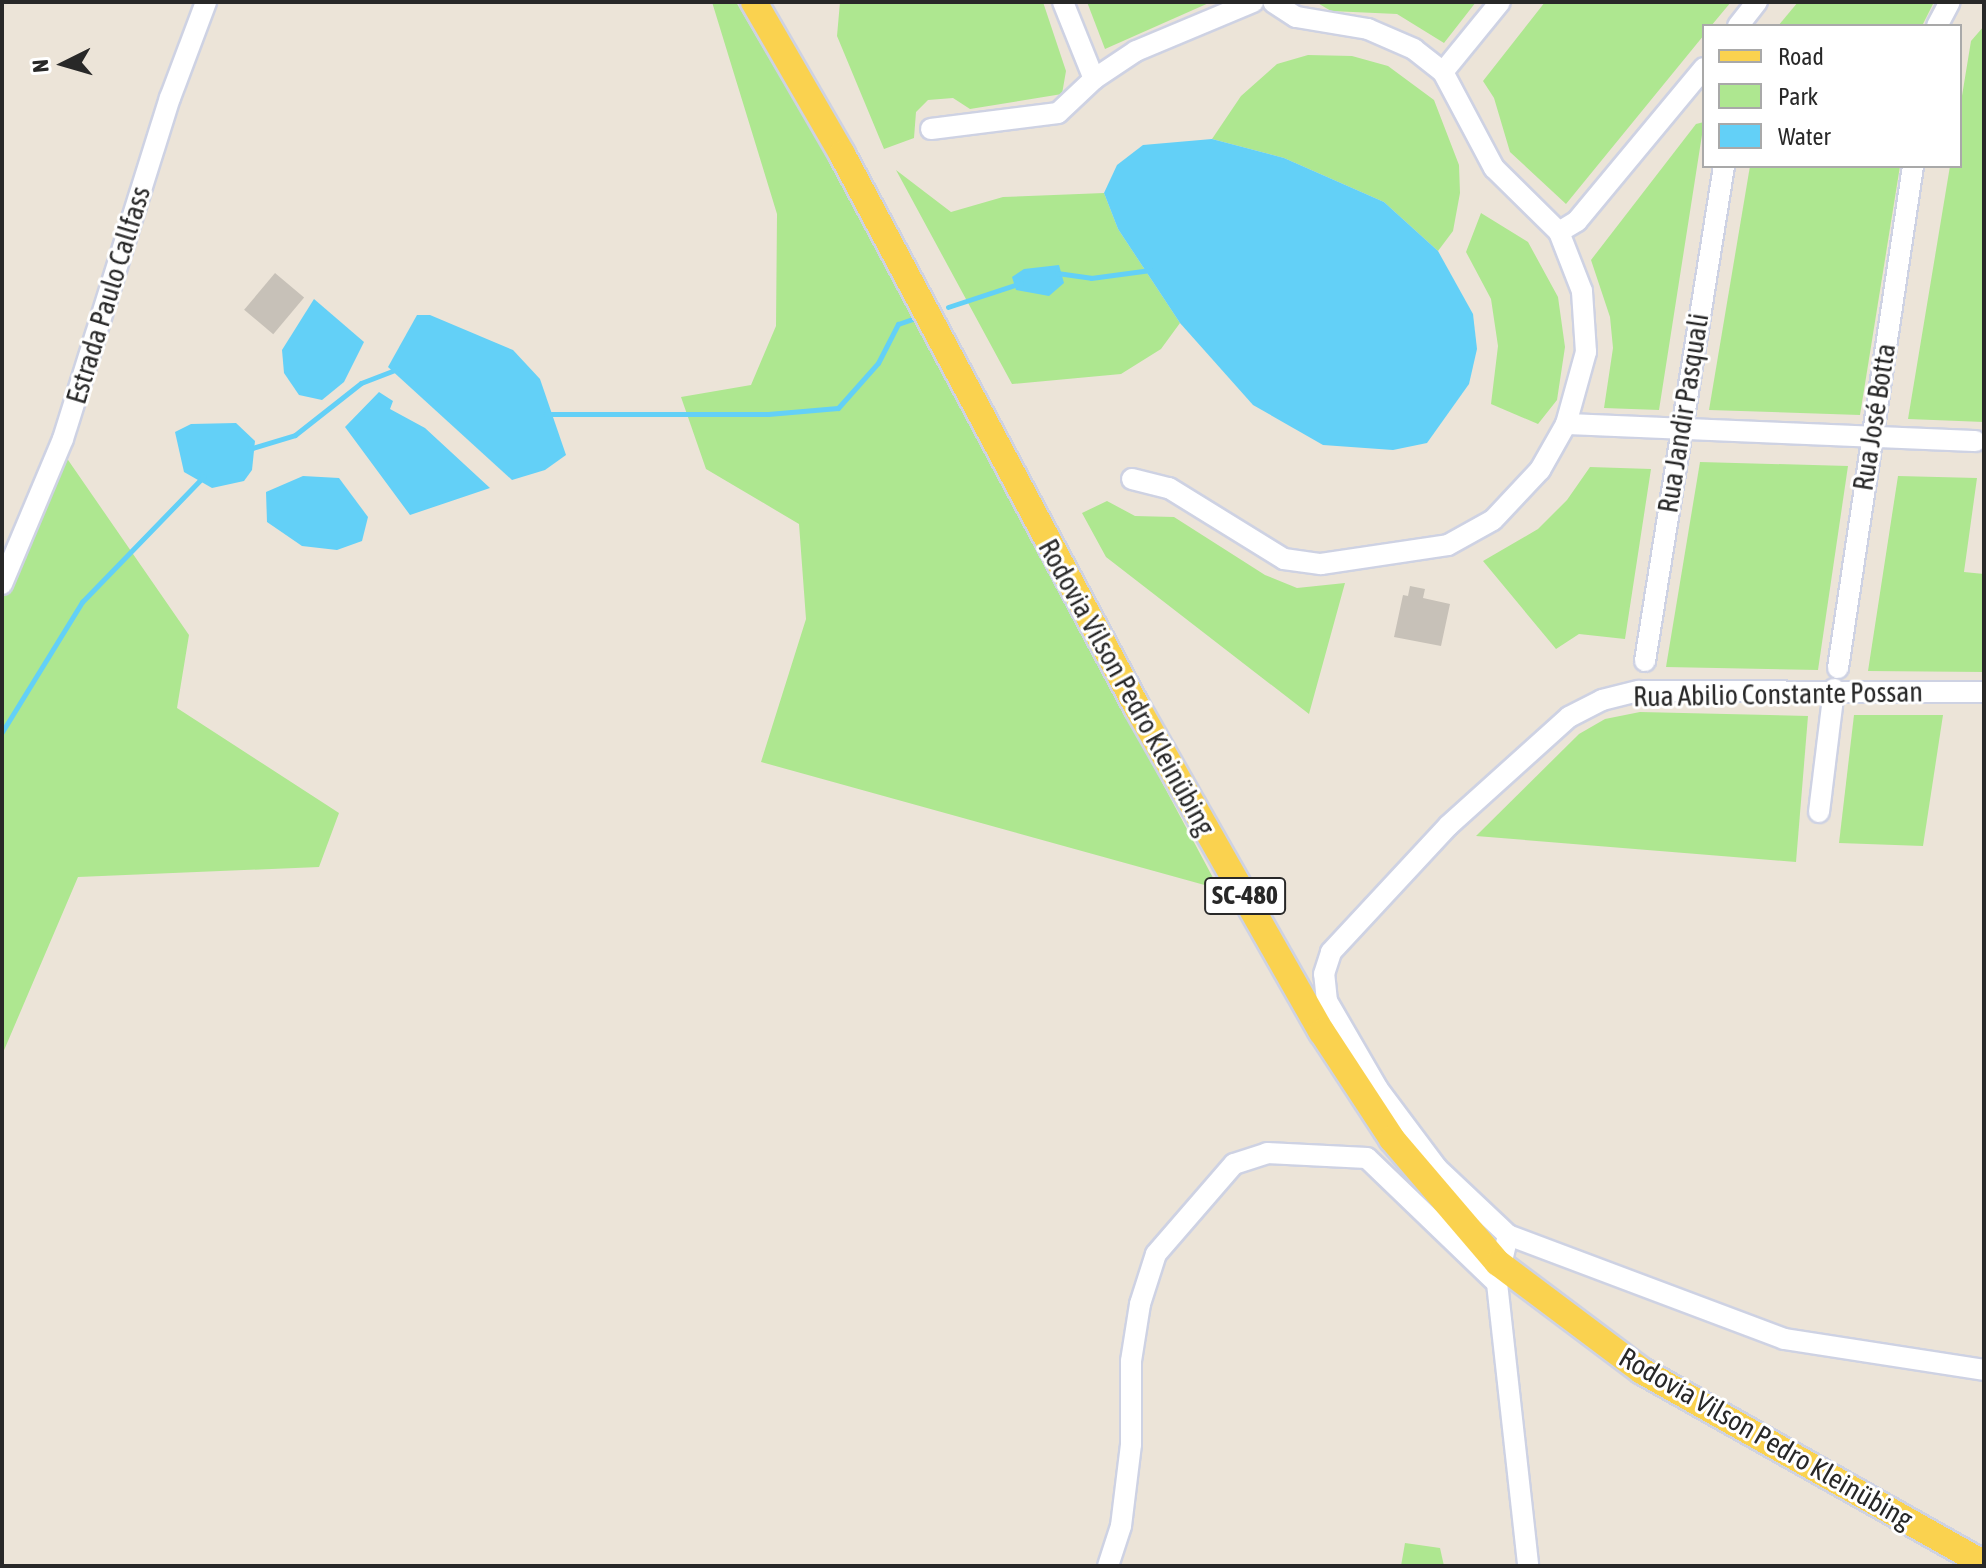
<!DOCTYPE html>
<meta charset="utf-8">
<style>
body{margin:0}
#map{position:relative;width:1986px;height:1568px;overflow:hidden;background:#ece4d8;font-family:"Asap Condensed",sans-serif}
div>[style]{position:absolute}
.green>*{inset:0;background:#aee790}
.water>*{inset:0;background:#63d0f7}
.stream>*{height:5px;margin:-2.5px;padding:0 2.5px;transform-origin:2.5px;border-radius:2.5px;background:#63d0f7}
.building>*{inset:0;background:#c7c1b8;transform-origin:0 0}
.roads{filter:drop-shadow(2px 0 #ced2e3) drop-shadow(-2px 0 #ced2e3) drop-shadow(0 2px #ced2e3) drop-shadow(0 -2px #ced2e3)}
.minor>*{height:20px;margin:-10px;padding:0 10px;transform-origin:10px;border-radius:10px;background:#fff}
.major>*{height:26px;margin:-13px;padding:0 13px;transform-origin:13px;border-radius:13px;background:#fad24f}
span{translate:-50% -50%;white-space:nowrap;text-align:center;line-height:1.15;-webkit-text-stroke:6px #fff;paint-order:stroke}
.shield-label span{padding:2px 6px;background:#fff;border:2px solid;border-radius:6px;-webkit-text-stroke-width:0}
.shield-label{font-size:26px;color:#282828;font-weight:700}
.street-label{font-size:28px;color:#282828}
.frame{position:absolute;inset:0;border:4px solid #282828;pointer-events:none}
.legend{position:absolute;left:1702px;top:24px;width:260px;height:144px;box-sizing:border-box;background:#fff;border:2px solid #a9a9a9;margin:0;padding:10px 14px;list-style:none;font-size:24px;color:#282828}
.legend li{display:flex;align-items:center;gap:16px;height:40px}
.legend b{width:40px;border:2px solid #a9a9a9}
.north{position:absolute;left:24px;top:24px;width:80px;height:80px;-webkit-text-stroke:6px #fff;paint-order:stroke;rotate:265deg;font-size:22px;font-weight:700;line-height:32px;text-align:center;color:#282828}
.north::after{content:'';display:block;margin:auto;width:28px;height:36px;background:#282828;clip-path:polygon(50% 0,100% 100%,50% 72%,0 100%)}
</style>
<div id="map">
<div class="green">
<div style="clip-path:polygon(712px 2px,736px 2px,833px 167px,1219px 889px,761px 762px,806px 619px,799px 524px,706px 469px,681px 397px,751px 385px,776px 326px,777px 214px)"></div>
<div style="clip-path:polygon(840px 2px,1043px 2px,1066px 71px,1062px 94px,970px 109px,953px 98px,928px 100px,916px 112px,914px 138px,884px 149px,837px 36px)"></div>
<div style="clip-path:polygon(1087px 2px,1211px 2px,1105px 49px)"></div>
<div style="clip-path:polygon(1316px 2px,1476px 2px,1444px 43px,1397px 14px,1331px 11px)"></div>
<div style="clip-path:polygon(1545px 2px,1731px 2px,1711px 26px,1704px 26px,1704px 35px,1566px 204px,1510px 152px,1494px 98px,1483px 81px)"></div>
<div style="clip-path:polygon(1798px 2px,1930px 2px,1933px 4px,1922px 26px,1778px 26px)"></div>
<div style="clip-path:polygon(1984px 26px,1984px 422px,1908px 419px,1950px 166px,1960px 166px,1960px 108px,1971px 41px)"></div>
<div style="clip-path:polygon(1308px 55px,1352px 56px,1388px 66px,1434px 100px,1459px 165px,1460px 193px,1453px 231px,1438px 251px,1384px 202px,1284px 158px,1212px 139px,1241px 96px,1277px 64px)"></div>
<div style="clip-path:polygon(1704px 122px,1659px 410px,1604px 408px,1613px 348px,1610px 317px,1591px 260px,1696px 124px)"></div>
<div style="clip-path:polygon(1750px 166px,1900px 166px,1860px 415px,1709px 410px)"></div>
<div style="clip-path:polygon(896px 170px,951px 212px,1003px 197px,1104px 193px,1118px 229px,1180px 323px,1161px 349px,1121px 374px,1012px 384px)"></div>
<div style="clip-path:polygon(1481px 213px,1528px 242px,1558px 297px,1565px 347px,1557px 400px,1538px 424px,1491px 404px,1498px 346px,1491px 299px,1466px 252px)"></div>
<div style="clip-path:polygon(66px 457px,189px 635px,177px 708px,339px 813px,319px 867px,78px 877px,2px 1055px,2px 594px)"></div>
<div style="clip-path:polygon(1700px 462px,1848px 466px,1818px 670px,1666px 667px)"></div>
<div style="clip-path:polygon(1590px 467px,1651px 469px,1625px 639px,1579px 634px,1556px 649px,1483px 561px,1538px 529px,1567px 500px)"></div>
<div style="clip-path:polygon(1898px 476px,1977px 478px,1964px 572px,1984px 574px,1984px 672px,1868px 671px)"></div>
<div style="clip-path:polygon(1107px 501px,1135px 516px,1174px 517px,1265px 575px,1297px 588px,1345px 583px,1309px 714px,1106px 557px,1082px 513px)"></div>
<div style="clip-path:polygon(1640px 712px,1808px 716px,1796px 862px,1476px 836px,1579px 734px,1605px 719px)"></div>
<div style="clip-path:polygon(1854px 715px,1943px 715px,1923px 846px,1839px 843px)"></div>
<div style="clip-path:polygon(1405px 1543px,1440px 1548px,1444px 1566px,1401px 1566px)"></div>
</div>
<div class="water">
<div style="clip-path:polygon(1212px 139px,1284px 158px,1384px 202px,1438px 251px,1473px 314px,1477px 349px,1469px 384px,1427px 443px,1393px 450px,1323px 445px,1253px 405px,1180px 323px,1118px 229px,1104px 193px,1117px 165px,1143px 145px)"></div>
<div style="clip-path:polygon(1059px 265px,1064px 283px,1049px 296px,1016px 290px,1012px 277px,1024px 269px)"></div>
<div style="clip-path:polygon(314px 299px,364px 342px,344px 382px,322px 400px,299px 395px,284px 373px,282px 350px)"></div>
<div style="clip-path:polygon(417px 315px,430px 315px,513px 350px,540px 379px,566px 455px,545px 470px,512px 480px,388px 367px)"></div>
<div style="clip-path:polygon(379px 392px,393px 401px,390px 409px,425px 428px,490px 488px,410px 515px,345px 427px)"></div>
<div style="clip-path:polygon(236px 423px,255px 441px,252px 470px,244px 481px,212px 488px,184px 472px,175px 432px,191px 424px)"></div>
<div style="clip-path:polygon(303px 476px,339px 478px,368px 517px,362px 541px,337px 550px,302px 546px,267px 522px,266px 492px)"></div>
</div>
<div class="stream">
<div style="left:1057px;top:273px;width:34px;rotate:8deg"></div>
<div style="left:1091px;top:278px;width:60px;rotate:-7.7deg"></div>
<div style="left:948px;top:307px;width:77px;rotate:-18.2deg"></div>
<div style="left:546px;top:414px;width:222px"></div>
<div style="left:768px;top:414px;width:70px;rotate:-4.9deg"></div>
<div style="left:838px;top:408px;width:60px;rotate:-48.4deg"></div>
<div style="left:878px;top:363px;width:44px;rotate:-62.9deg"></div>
<div style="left:898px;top:324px;width:21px;rotate:-19deg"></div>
<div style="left:249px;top:449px;width:48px;rotate:-16.9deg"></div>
<div style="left:295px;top:435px;width:84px;rotate:-38.2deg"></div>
<div style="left:361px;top:383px;width:39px;rotate:-21deg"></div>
<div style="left:2px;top:732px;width:153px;rotate:-58.4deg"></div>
<div style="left:82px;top:602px;width:175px;rotate:-45.9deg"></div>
</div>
<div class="building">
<div style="left:275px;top:273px;width:38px;height:48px;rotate:40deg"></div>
<div style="clip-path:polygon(1410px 586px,1425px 589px,1423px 598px,1450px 604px,1441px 646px,1394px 637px,1403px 595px,1408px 596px)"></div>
</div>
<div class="roads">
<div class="minor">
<div style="left:1063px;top:2px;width:83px;rotate:68.1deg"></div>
<div style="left:1738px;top:26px;width:31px;rotate:-52deg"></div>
<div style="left:1937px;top:26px;width:27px;rotate:-62deg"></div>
<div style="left:1443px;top:72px;width:90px;rotate:-50.8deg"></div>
<div style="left:931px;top:129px;width:128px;rotate:-7.2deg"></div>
<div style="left:1058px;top:113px;width:50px;rotate:-43.4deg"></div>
<div style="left:1094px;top:79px;width:50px;rotate:-33.7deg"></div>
<div style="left:1136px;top:51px;width:127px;rotate:-22.7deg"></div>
<div style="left:1559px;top:232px;width:21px;rotate:-31deg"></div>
<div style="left:1577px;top:221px;width:199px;rotate:-50.3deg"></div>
<div style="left:1566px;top:424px;width:410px;rotate:2.4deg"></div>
<div style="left:1132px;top:479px;width:38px;rotate:14deg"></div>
<div style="left:1169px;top:488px;width:135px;rotate:31.7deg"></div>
<div style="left:1284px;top:559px;width:37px;rotate:8deg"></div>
<div style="left:1321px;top:564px;width:128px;rotate:-8.5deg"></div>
<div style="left:1448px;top:545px;width:51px;rotate:-29.1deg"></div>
<div style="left:1493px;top:520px;width:69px;rotate:-46.8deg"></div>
<div style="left:1540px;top:470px;width:53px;rotate:-60.5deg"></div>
<div style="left:1566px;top:424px;width:75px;rotate:-74.5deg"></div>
<div style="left:1586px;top:352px;width:61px;rotate:-93.8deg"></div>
<div style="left:1582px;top:291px;width:63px;rotate:-111.3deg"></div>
<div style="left:1559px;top:232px;width:91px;rotate:-135.4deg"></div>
<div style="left:1494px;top:168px;width:109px;rotate:-118deg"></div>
<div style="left:1443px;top:72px;width:37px;rotate:-142deg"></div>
<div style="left:1414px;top:49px;width:50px;rotate:-156.5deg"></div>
<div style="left:1368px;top:29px;width:73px;rotate:-170.5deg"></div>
<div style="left:1296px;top:17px;width:27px;rotate:-147deg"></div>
<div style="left:2px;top:584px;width:157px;rotate:-67.2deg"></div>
<div style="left:63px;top:439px;width:357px;rotate:-72.6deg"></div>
<div style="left:170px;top:98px;width:103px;rotate:-69.4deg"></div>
<div style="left:1645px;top:661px;width:501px;rotate:-80.93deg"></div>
<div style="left:1838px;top:668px;width:508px;rotate:-81.5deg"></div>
<div style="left:1819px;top:812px;width:124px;rotate:-83deg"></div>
<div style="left:1508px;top:1235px;width:295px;rotate:20.6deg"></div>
<div style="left:1784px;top:1339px;width:202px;rotate:8.8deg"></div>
<div style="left:1497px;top:1283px;width:49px;rotate:-77.1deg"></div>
<div style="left:1508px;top:1235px;width:98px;rotate:-136.7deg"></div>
<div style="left:1437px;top:1168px;width:99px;rotate:-126.8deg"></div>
<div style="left:1378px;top:1089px;width:102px;rotate:-120.1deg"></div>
<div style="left:1327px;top:1001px;width:27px;rotate:-96deg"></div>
<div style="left:1324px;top:974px;width:23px;rotate:-72deg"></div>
<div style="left:1331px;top:952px;width:172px;rotate:-47.1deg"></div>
<div style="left:1448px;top:826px;width:163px;rotate:-42deg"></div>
<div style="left:1569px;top:717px;width:37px;rotate:-27deg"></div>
<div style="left:1602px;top:700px;width:38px;rotate:-14deg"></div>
<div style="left:1639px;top:691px;width:345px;rotate:0.2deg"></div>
<div style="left:1108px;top:1566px;width:42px;rotate:-72deg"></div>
<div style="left:1121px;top:1526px;width:83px;rotate:-83deg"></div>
<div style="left:1131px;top:1444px;width:83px;rotate:-90deg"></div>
<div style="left:1131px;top:1361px;width:58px;rotate:-81deg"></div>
<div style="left:1140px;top:1304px;width:52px;rotate:-72.3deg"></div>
<div style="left:1156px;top:1254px;width:119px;rotate:-49.1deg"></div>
<div style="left:1234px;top:1164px;width:35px;rotate:-18deg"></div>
<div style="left:1267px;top:1153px;width:100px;rotate:2.9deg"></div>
<div style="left:1367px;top:1158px;width:180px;rotate:43.9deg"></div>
<div style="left:1497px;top:1283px;width:285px;rotate:83.7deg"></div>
</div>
<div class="major">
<div style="left:754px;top:2px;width:176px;rotate:59.9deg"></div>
<div style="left:842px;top:154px;width:627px;rotate:61.92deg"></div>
<div style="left:1137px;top:707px;width:374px;rotate:60.4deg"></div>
<div style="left:1322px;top:1032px;width:128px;rotate:56.8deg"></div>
<div style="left:1392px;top:1139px;width:163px;rotate:49.5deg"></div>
<div style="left:1498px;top:1263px;width:180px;rotate:36.9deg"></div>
<div style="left:1642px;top:1371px;width:393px;rotate:29.4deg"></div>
</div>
</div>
<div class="shield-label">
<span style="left:1245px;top:896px">SC-480</span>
</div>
<div class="street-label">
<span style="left:108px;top:295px;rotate:-73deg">Estrada Paulo Callfass</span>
<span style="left:1683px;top:413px;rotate:-81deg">Rua Jandir Pasquali</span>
<span style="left:1874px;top:417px;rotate:-81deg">Rua José Botta</span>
<span style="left:1127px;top:687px;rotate:61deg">Rodovia Vilson Pedro Kleinübing</span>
<span style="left:1778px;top:694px;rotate:-1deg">Rua Abilio Constante Possan</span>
<span style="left:1766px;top:1438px;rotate:30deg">Rodovia Vilson Pedro Kleinübing</span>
</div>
<div class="frame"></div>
<ul class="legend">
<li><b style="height:10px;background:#fad24f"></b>Road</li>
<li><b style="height:22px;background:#aee790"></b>Park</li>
<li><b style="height:22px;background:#63d0f7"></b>Water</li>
</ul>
<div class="north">N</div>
</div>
